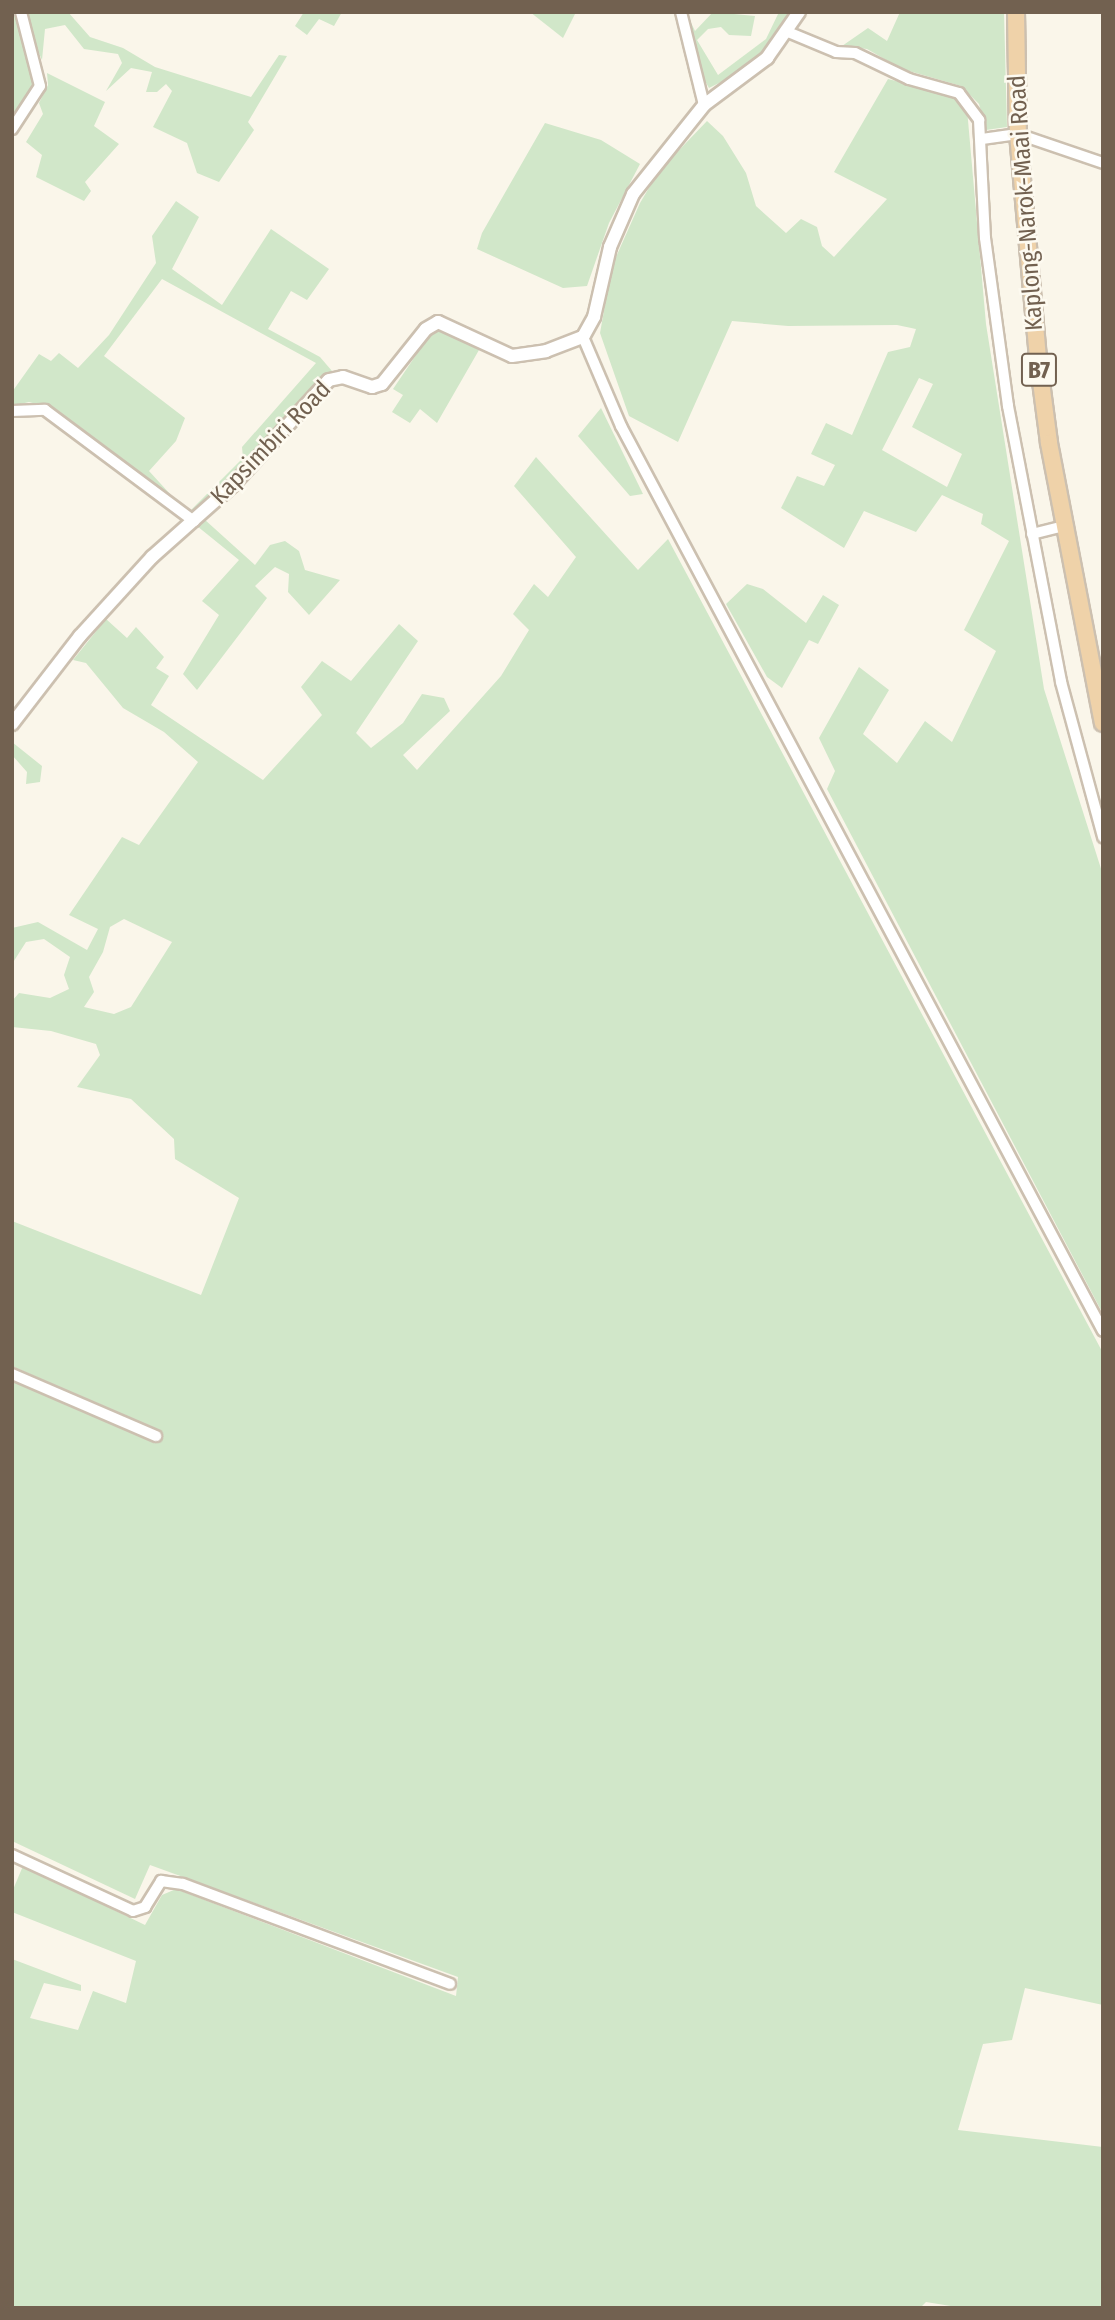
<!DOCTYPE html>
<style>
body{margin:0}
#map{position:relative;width:1115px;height:2320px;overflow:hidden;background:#faf6ea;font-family:"Fira Sans Condensed",sans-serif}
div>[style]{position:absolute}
.green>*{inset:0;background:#d1e7c9}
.roads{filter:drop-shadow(2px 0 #ccc0b0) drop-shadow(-2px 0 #ccc0b0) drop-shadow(0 2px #ccc0b0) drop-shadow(0 -2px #ccc0b0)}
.minor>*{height:10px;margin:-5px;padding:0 5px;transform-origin:5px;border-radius:5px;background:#fff}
.tertiary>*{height:12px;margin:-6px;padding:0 6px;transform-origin:6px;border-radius:6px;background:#fff}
.trunk>*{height:16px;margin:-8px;padding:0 8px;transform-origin:8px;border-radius:8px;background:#efd2a9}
span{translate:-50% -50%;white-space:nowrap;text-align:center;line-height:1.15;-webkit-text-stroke:5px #fdfaf0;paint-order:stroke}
.shield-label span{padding:2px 5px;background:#fdfaf0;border:2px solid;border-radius:5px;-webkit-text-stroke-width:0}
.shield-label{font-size:23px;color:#726150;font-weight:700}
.street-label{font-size:24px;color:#726150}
.frame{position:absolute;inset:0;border:14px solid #726150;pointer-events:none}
</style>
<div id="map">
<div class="green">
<div style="clip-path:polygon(29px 12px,68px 12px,90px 37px,123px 48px,155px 67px,251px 97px,279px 55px,287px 56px,248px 122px,254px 130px,219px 182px,197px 173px,187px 143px,153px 127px,172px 91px,166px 84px,157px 92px,146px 92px,152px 72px,131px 68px,106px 91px,122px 63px,118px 54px,84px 49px,65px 25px,45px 29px,42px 60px,26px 24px)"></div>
<div style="clip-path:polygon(304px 12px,342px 12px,334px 26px,319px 19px,307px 35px,295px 26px)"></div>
<div style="clip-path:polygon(530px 12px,576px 12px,563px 38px)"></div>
<div style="clip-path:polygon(686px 12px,695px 31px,713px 12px,755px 16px,751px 36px,729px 35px,721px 27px,708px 29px,697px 40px,718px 75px,766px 39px,779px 12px,792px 12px,783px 31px,749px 68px,709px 88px,700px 72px)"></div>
<div style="clip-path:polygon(900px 12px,1004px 12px,1007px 127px,986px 130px,979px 104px,961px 86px,902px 69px,867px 49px,842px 46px,868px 28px,887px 41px)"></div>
<div style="clip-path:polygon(15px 14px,35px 82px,12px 117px,12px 15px)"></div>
<div style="clip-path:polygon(47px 73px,105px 102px,94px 126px,119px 144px,85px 182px,91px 191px,84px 201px,36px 177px,42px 155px,26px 142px,43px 114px,39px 103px,48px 85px)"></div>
<div style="clip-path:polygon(evenodd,888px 79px,956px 96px,967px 109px,986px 324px,1044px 689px,1103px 875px,1103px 1314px,827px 789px,835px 771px,819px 738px,859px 667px,889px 690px,863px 734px,897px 763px,925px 721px,952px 742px,996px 651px,964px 630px,1009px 541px,981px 524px,983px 514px,942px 495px,916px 532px,864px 511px,844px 548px,781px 508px,797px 476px,824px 486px,835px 465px,811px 454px,826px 423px,852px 435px,888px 352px,910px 347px,916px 329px,897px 325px,788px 326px,732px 321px,678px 442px,629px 416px,600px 333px,612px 266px,640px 203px,659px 171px,707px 121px,723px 136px,746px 173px,756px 206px,786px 233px,801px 219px,817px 227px,822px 246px,834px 257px,887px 199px,834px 172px,888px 79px,919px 378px,933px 384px,912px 427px,962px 454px,947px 487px,882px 450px,919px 378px)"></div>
<div style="clip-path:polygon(545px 123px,601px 140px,640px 164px,609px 223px,587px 286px,563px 288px,477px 249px,482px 233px)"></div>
<div style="clip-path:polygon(176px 201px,199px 217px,172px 269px,222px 305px,271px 229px,329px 269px,307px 300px,291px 291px,268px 329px,320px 357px,332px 371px,193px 513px,190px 511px,243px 458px,242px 447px,316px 363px,162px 279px,104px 356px,185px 418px,176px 441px,149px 471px,181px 506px,48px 407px,29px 402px,12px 406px,12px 392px,39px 354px,51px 361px,59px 353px,78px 368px,109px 335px,156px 263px,152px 236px)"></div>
<div style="clip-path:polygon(444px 329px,479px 350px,437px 423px,420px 409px,410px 423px,392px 412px,403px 395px,393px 389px,433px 330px)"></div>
<div style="clip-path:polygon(601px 408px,643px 494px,630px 496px,578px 436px)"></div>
<div style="clip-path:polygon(evenodd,536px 457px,638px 570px,668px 539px,1103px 1353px,1103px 2005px,1025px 1988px,1012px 2040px,983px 2044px,958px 2130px,1103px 2147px,1103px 2308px,963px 2308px,926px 2302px,920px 2308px,12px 2308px,12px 1959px,81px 1985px,81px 1991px,44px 1983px,30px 2018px,78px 2030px,93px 1991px,126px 2003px,136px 1961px,12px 1912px,12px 1892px,23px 1866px,145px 1925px,162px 1895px,176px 1889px,456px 1996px,458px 1977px,150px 1865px,135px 1899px,12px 1841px,12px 1377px,157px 1442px,162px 1433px,12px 1366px,12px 1221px,201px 1295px,239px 1198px,175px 1159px,174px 1139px,131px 1099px,77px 1087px,100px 1055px,96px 1044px,51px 1031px,12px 1027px,12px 1001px,19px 993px,50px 998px,69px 989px,64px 975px,70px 957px,44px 939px,26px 942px,12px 964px,12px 928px,38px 922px,87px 950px,98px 929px,69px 915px,122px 837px,139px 845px,198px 762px,164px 732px,123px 708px,86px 663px,73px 660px,106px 619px,127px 638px,136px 627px,164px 657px,156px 668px,169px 676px,151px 705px,263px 780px,322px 715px,301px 687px,322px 661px,351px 681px,399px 624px,418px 641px,356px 733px,371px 748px,403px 723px,422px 694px,444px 698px,450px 711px,403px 755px,417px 770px,501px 676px,529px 630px,513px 614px,534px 584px,548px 597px,576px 557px,514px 486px,536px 457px,124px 919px,172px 942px,131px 1007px,114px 1014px,84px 1007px,94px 992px,89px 977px,103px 952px,110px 927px,124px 919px)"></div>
<div style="clip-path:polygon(204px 519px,255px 565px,270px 545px,285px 541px,299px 551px,305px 570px,340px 580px,309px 615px,288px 592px,289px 574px,275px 567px,255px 586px,267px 598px,197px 690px,183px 674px,219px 615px,202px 601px,239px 560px,197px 526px)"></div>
<div style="clip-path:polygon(747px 584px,763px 589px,806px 623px,823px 595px,839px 605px,818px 644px,809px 640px,782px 688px,767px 677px,726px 604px)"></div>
<div style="clip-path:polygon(12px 742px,42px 766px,40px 782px,26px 784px,27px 772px,12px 755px)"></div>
</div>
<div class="roads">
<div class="minor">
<div style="left:681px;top:12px;width:96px;rotate:76.1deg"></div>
<div style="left:788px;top:32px;width:52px;rotate:22.6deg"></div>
<div style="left:836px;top:52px;width:19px;rotate:3deg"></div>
<div style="left:855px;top:53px;width:60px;rotate:25.7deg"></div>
<div style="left:909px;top:79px;width:52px;rotate:15.6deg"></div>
<div style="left:959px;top:93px;width:34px;rotate:53deg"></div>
<div style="left:979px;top:120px;width:118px;rotate:87.1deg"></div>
<div style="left:985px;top:238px;width:170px;rotate:82.2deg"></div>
<div style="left:1008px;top:406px;width:281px;rotate:79.1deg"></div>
<div style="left:1061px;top:682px;width:161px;rotate:74.8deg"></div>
<div style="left:12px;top:129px;width:51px;rotate:-56.9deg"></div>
<div style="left:40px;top:86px;width:76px;rotate:-104.4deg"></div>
<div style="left:982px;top:139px;width:36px;rotate:-8deg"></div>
<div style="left:1018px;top:134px;width:90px;rotate:18.8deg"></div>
<div style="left:583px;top:337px;width:97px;rotate:66.9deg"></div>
<div style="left:621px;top:426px;width:1025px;rotate:61.96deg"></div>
<div style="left:12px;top:411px;width:33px;rotate:-2deg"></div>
<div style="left:45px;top:410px;width:186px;rotate:36.7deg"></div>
<div style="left:1032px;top:534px;width:33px;rotate:-14deg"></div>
<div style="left:12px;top:1374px;width:157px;rotate:23.3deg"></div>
<div style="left:12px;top:1855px;width:133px;rotate:24.8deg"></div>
<div style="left:133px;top:1911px;width:13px;rotate:-18deg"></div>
<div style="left:145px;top:1907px;width:31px;rotate:-58deg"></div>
<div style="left:161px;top:1881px;width:22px;rotate:8deg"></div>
<div style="left:183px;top:1884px;width:285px;rotate:20.5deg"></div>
</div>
<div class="tertiary">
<div style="left:12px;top:724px;width:111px;rotate:-52.3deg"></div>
<div style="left:80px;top:636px;width:107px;rotate:-47.7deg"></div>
<div style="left:152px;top:557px;width:108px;rotate:-41.6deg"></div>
<div style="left:233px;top:485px;width:142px;rotate:-47.6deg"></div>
<div style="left:329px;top:380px;width:14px;rotate:-12deg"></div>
<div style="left:343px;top:377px;width:31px;rotate:19deg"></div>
<div style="left:372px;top:387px;width:10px;rotate:-17deg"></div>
<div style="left:382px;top:384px;width:70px;rotate:-51.3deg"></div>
<div style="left:426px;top:329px;width:14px;rotate:-30deg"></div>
<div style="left:438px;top:322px;width:81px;rotate:24.7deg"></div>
<div style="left:512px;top:356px;width:34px;rotate:-8deg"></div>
<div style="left:546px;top:351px;width:40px;rotate:-21deg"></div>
<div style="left:583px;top:337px;width:23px;rotate:-61deg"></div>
<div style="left:594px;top:317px;width:72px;rotate:-77.1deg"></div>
<div style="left:610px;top:247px;width:58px;rotate:-66.5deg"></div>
<div style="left:633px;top:194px;width:114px;rotate:-51.4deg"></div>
<div style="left:704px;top:105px;width:79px;rotate:-36.7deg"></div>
<div style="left:767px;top:58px;width:56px;rotate:-55.2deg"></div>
</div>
<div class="trunk">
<div style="left:1016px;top:12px;width:122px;rotate:89.1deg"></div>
<div style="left:1018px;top:134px;width:226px;rotate:84.9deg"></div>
<div style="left:1038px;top:359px;width:85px;rotate:82.5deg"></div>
<div style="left:1049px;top:443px;width:285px;rotate:79.1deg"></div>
</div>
</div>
<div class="shield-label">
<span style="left:1039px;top:370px">B7</span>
</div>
<div class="street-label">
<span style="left:1026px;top:203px;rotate:-94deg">Kaplong-Narok-Maai Road</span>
<span style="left:271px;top:443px;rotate:-46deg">Kapsimbiri Road</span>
</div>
<div class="frame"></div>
</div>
